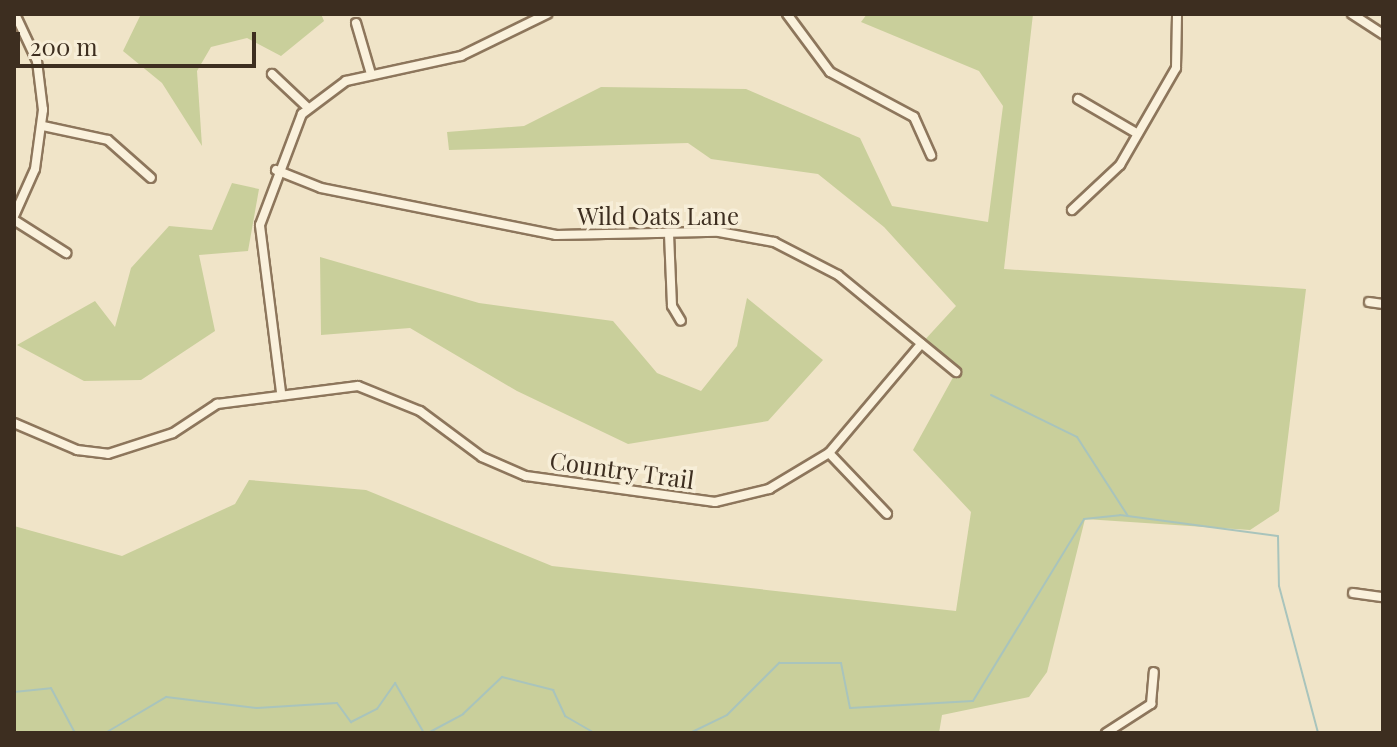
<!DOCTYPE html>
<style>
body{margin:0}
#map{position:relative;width:1397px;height:747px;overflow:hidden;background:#f0e4c8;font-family:"Playfair Display",serif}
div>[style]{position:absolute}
.green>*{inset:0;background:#c9cf9b}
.stream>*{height:2px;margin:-1px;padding:0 1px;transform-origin:1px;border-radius:1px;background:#a9c4bc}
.roads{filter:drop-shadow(2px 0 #8d765c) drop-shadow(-2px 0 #8d765c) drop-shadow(0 2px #8d765c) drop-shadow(0 -2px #8d765c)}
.minor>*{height:8px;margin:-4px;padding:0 4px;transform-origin:4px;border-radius:4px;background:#faf1dc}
span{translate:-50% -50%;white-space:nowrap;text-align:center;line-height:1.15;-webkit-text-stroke:7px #f7eed8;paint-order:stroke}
.street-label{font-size:24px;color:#3d2e20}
.frame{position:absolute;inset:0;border:16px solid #3d2e20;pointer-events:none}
.scale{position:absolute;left:16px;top:32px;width:240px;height:36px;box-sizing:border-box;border:4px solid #3d2e20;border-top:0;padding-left:10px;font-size:24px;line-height:28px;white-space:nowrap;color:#3d2e20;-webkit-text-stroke:6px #f7eed8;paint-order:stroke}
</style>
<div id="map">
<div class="green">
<div style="clip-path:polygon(141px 14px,321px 14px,324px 21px,281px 56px,247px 38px,211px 47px,197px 71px,202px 146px,162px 83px,123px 51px)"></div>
<div style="clip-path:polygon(867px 14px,1033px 14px,1004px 269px,1306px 289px,1279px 511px,1250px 530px,1085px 519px,1047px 672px,1029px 697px,942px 715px,939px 733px,14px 733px,14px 526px,122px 556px,235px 504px,249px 480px,366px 490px,552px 566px,956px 611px,971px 512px,913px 450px,956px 372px,921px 344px,956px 306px,884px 227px,818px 174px,711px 159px,688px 143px,449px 150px,447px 132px,524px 126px,601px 87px,746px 89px,860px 138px,892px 206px,988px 222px,1003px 106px,979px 71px,861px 22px)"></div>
<div style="clip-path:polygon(232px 183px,259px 189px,248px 251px,199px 255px,215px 331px,141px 380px,84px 381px,17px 345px,95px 301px,115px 327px,131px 268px,169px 226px,212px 230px)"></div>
<div style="clip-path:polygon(320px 257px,479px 303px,613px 321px,657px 373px,701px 391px,737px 346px,747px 298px,823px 360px,768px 421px,628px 444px,517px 391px,410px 328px,321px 335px)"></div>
</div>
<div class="stream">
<div style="left:991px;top:395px;width:96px;rotate:26deg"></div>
<div style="left:1077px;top:437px;width:94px;rotate:57.2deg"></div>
<div style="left:14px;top:692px;width:37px;rotate:-6deg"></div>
<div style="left:51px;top:688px;width:51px;rotate:61.9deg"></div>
<div style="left:75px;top:733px;width:32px;rotate:-2deg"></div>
<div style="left:107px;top:732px;width:69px;rotate:-30.7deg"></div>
<div style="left:166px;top:697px;width:92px;rotate:6.9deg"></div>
<div style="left:257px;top:708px;width:80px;rotate:-3.6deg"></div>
<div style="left:337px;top:703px;width:24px;rotate:54deg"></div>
<div style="left:351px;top:722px;width:29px;rotate:-27deg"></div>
<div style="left:377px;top:709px;width:32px;rotate:-55deg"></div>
<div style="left:395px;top:683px;width:58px;rotate:59.9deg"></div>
<div style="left:428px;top:733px;width:40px;rotate:-28deg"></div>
<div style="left:463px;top:714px;width:54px;rotate:-43.5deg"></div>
<div style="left:502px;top:677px;width:53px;rotate:14.3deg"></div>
<div style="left:553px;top:690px;width:29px;rotate:65deg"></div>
<div style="left:565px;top:716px;width:34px;rotate:30deg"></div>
<div style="left:690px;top:733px;width:41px;rotate:-25.9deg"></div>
<div style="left:727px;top:715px;width:74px;rotate:-45deg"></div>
<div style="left:779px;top:663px;width:62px"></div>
<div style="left:841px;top:663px;width:46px;rotate:78.7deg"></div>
<div style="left:850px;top:708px;width:123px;rotate:-3.3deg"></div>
<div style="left:973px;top:701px;width:213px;rotate:-58.6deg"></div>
<div style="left:1084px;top:519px;width:36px;rotate:-6deg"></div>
<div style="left:1120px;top:515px;width:159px;rotate:7.6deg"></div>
<div style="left:1278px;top:536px;width:50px;rotate:88.9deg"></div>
<div style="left:1279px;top:586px;width:152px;rotate:75.1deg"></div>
</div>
<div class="roads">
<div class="minor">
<div style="left:787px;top:14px;width:72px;rotate:53.4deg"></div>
<div style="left:830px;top:72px;width:95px;rotate:28.2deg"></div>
<div style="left:914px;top:117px;width:42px;rotate:65.9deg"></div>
<div style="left:1352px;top:14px;width:37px;rotate:33deg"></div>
<div style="left:356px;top:23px;width:53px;rotate:73.6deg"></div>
<div style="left:272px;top:74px;width:48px;rotate:43.3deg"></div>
<div style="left:1078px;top:99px;width:69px;rotate:30.3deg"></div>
<div style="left:43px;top:126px;width:66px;rotate:12.2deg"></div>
<div style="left:108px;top:140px;width:57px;rotate:41.5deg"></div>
<div style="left:276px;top:170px;width:48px;rotate:21.8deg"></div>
<div style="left:321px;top:188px;width:240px;rotate:11.3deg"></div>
<div style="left:556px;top:235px;width:163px;rotate:-1.1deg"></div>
<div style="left:719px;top:232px;width:56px;rotate:10.3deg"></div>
<div style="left:774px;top:242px;width:72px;rotate:27.3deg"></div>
<div style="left:838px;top:275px;width:153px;rotate:39.4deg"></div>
<div style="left:1072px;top:210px;width:66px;rotate:-43.2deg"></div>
<div style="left:1120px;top:165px;width:112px;rotate:-60deg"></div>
<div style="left:1176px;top:68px;width:54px;rotate:-88.9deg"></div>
<div style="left:14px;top:216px;width:51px;rotate:-65.9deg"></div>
<div style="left:35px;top:169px;width:60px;rotate:-82.3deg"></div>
<div style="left:43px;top:110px;width:49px;rotate:-97deg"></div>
<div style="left:37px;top:61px;width:52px;rotate:-115.1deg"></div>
<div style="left:14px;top:220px;width:62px;rotate:32.4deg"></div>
<div style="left:669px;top:234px;width:72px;rotate:87.6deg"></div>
<div style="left:672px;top:306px;width:17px;rotate:59deg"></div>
<div style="left:1369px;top:302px;width:14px;rotate:8deg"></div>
<div style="left:281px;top:392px;width:168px;rotate:-97.2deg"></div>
<div style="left:260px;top:225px;width:119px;rotate:-69.3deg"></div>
<div style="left:302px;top:114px;width:55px;rotate:-36.9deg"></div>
<div style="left:346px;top:81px;width:118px;rotate:-12.3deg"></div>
<div style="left:461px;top:56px;width:96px;rotate:-26deg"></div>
<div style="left:14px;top:423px;width:69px;rotate:23.2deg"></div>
<div style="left:77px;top:450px;width:31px;rotate:7deg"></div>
<div style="left:108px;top:454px;width:68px;rotate:-17.9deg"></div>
<div style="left:173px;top:433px;width:53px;rotate:-33.4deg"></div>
<div style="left:217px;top:404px;width:142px;rotate:-7.3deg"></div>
<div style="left:358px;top:386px;width:67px;rotate:22deg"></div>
<div style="left:420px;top:411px;width:77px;rotate:36.6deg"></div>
<div style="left:482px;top:457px;width:48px;rotate:23.4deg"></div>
<div style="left:526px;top:476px;width:191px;rotate:7.8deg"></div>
<div style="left:715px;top:502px;width:56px;rotate:-13.5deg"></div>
<div style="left:769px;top:489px;width:70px;rotate:-31deg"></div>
<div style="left:829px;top:453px;width:143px;rotate:-49.8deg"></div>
<div style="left:829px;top:453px;width:84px;rotate:46.4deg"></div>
<div style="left:1353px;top:593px;width:30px;rotate:8deg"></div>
<div style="left:1106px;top:733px;width:54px;rotate:-32.8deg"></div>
<div style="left:1151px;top:704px;width:32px;rotate:-85deg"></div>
</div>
</div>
<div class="street-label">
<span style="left:658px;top:216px">Wild Oats Lane</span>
<span style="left:622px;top:470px;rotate:8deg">Country Trail</span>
</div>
<div class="frame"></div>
<div class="scale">200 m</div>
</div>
